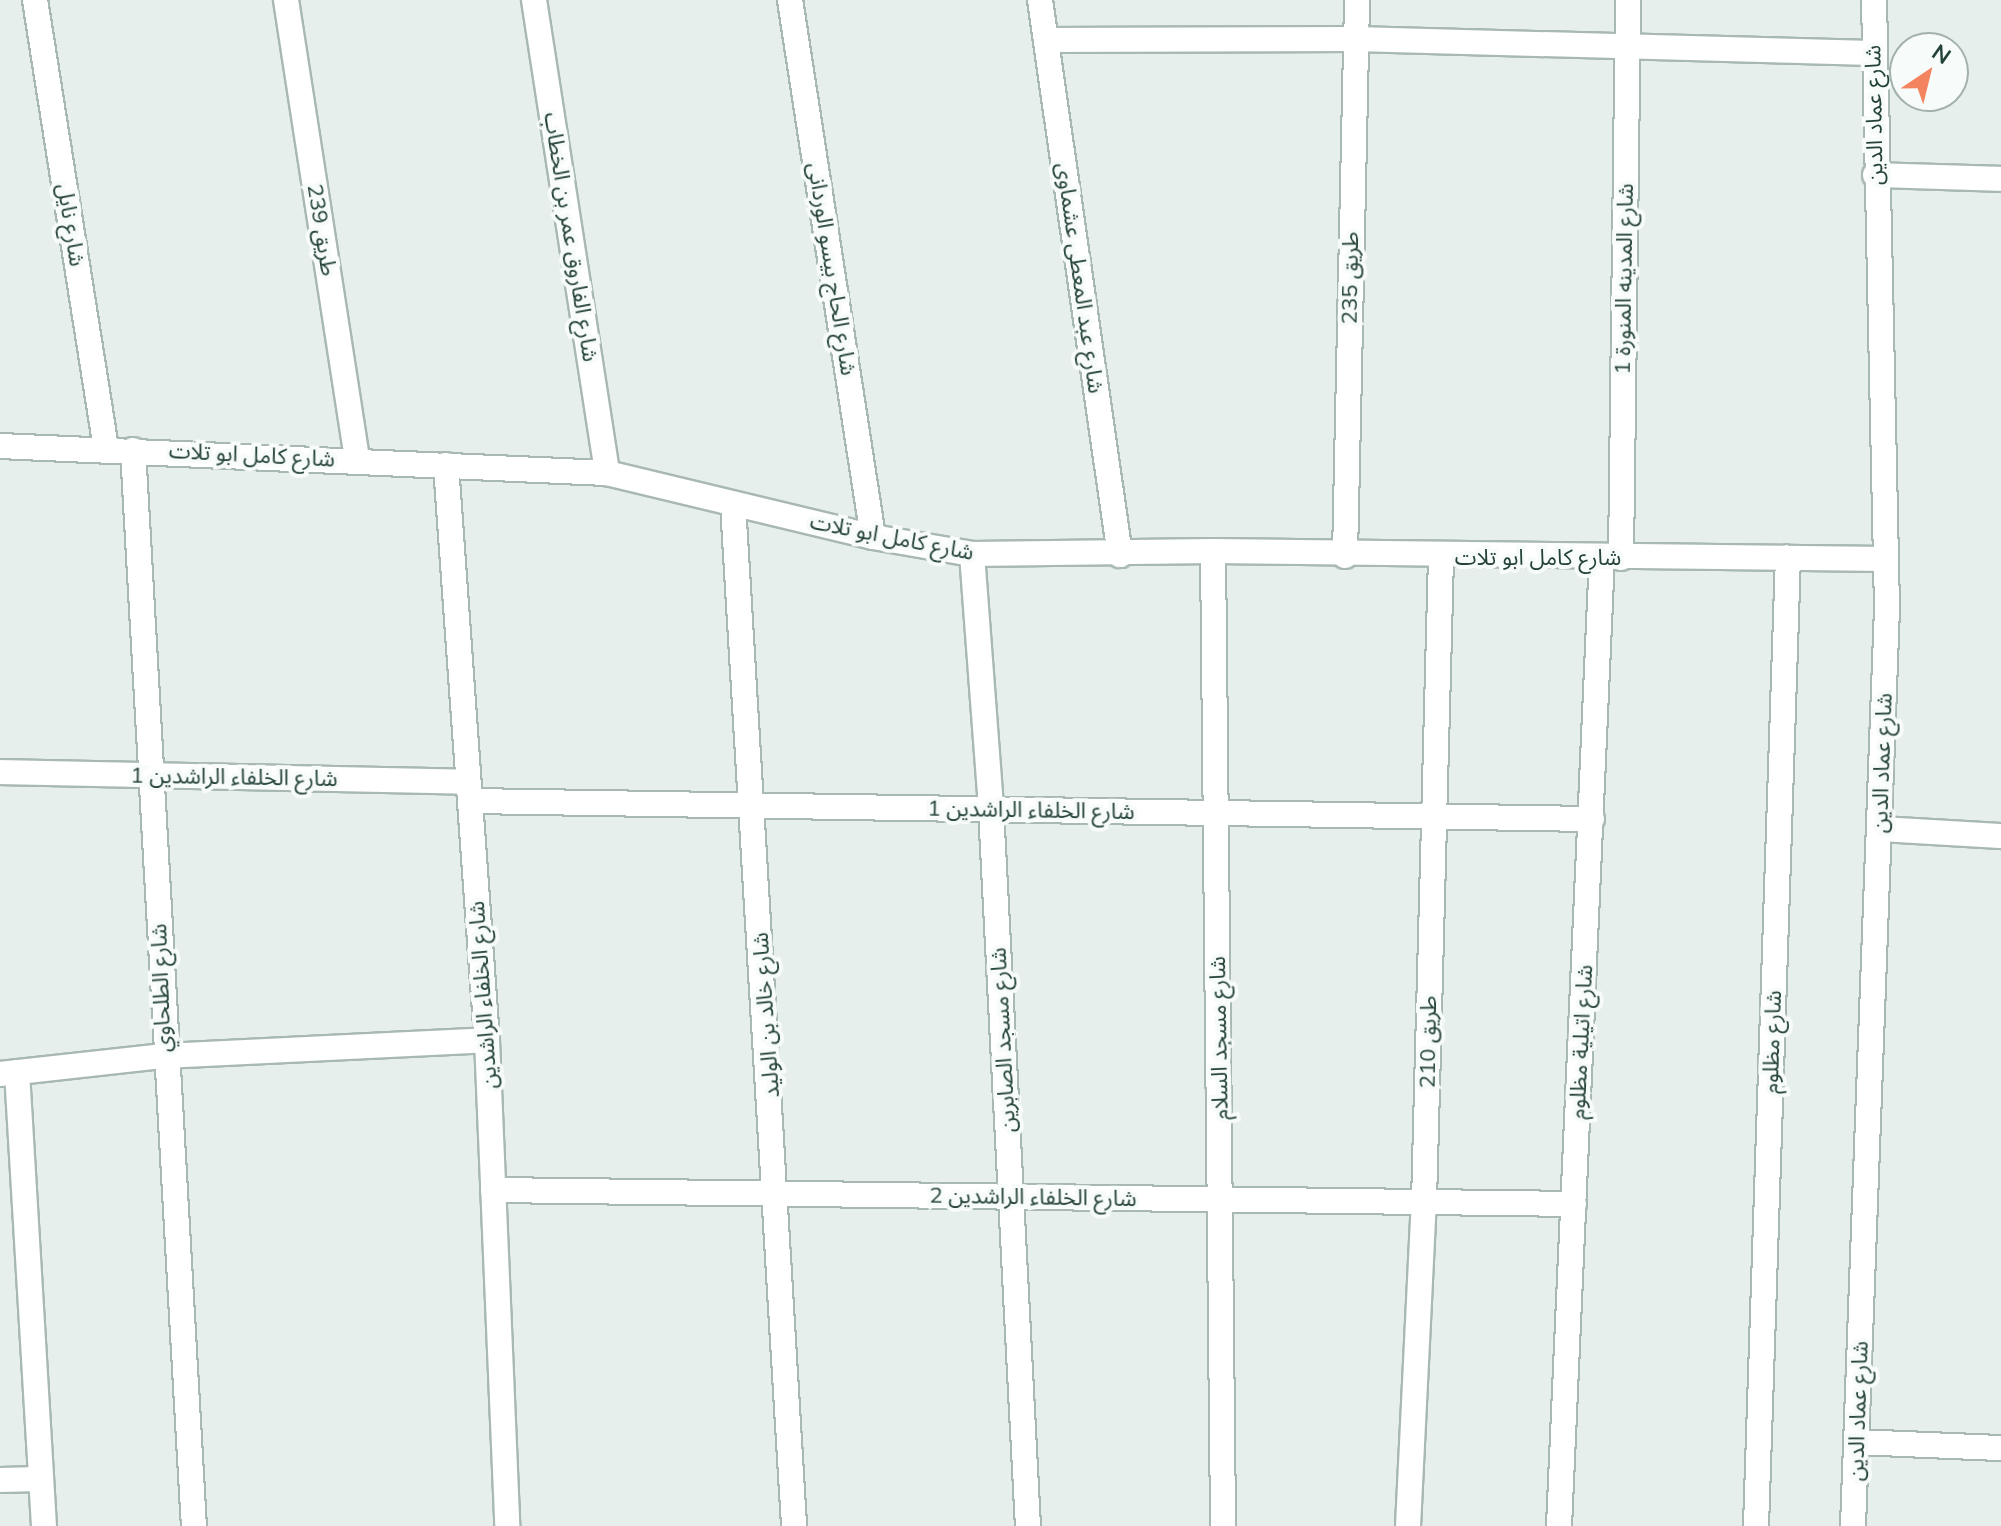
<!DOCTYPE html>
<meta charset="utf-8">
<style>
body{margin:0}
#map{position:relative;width:2001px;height:1526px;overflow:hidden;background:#e6efeb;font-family:Mulish,"Noto Sans Arabic",sans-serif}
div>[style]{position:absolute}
.roads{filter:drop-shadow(2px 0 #a8b8b2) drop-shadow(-2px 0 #a8b8b2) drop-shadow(0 2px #a8b8b2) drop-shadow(0 -2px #a8b8b2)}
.minor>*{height:24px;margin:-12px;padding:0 12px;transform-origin:12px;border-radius:12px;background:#fff}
span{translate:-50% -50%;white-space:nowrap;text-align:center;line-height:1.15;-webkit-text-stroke:8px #f7fbf9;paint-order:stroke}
.street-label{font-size:22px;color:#24423a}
.north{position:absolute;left:1889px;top:32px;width:80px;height:80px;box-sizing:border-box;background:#f7fbf9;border:2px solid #a3b1ad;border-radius:50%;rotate:35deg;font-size:22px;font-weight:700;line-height:32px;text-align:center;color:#24423a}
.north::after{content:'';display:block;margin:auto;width:28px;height:36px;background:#f4845f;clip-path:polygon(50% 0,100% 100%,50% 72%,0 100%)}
</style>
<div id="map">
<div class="roads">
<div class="minor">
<div style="left:35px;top:0;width:456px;rotate:81deg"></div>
<div style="left:286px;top:0;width:465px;rotate:81.2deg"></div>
<div style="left:534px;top:0;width:479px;rotate:81.2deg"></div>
<div style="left:790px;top:0;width:543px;rotate:81.21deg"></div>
<div style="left:1040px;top:0;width:561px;rotate:81.8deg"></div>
<div style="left:1046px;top:40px;width:309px;rotate:-0.2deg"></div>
<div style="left:1355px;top:39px;width:517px;rotate:1.55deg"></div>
<div style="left:1875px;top:175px;width:126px;rotate:1.8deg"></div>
<div style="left:0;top:446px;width:608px;rotate:2.55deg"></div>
<div style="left:607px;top:473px;width:274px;rotate:13.5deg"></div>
<div style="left:873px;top:537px;width:100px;rotate:9.7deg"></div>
<div style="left:972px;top:554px;width:241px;rotate:-0.7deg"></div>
<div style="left:1213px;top:551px;width:673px;rotate:0.68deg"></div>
<div style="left:133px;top:450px;width:1078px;rotate:86.76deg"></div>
<div style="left:446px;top:465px;width:576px;rotate:85.92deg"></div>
<div style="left:487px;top:1040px;width:486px;rotate:87.6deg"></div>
<div style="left:733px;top:504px;width:1024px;rotate:86.58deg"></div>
<div style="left:1213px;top:551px;width:975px;rotate:89.41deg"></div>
<div style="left:972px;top:554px;width:256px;rotate:85.7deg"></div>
<div style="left:991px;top:809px;width:718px;rotate:87.05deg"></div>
<div style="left:1345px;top:556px;width:556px;rotate:-88.76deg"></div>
<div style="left:1621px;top:558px;width:558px;rotate:-89.28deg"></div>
<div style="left:0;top:772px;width:468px;rotate:1.2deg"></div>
<div style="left:470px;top:801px;width:1122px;rotate:0.92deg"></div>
<div style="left:1880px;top:829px;width:121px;rotate:3.3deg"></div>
<div style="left:17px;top:1072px;width:455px;rotate:86.6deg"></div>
<div style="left:0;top:1074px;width:165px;rotate:-6.3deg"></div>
<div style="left:164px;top:1056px;width:323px;rotate:-2.8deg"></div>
<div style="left:493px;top:1190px;width:1081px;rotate:0.74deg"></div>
<div style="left:1856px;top:1442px;width:145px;rotate:2.4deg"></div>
<div style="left:0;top:1480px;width:41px;rotate:-1.4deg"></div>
<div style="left:1408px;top:1526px;width:324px;rotate:-87.2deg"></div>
<div style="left:1424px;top:1202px;width:645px;rotate:-88.49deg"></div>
<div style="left:1559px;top:1526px;width:969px;rotate:-87.46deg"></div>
<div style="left:1756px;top:1526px;width:969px;rotate:-88.11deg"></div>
<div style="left:1853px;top:1526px;width:918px;rotate:-87.88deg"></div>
<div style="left:1887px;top:609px;width:609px;rotate:-91.22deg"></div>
</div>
</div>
<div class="street-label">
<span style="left:1874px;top:115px;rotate:-91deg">شارع عماد الدين</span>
<span style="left:71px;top:225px;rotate:81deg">شارع نايل</span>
<span style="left:322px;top:230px;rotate:81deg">طريق 239</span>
<span style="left:571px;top:237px;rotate:81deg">شارع الفاروق عمر بن الخطاب</span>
<span style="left:832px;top:269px;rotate:81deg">شارع الحاج بيسو الوردانى</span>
<span style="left:1080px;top:278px;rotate:82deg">شارع عبد المعطى عشماوى</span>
<span style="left:1350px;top:278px;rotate:-89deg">طريق 235</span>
<span style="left:1624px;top:279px;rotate:-89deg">شارع المدينه المنورة 1</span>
<span style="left:252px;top:455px;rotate:3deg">شارع كامل ابو تلات</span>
<span style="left:892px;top:537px;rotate:11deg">شارع كامل ابو تلات</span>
<span style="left:1538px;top:558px">شارع كامل ابو تلات</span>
<span style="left:1882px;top:763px;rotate:-88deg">شارع عماد الدين</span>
<span style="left:234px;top:777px;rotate:1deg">شارع الخلفاء الراشدين 1</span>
<span style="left:1031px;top:810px;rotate:1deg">شارع الخلفاء الراشدين 1</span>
<span style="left:161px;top:988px;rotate:-92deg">شارع الطلحاوي</span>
<span style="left:483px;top:995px;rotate:-94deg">شارع الخلفاء الراشدين</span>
<span style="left:766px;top:1015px;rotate:-94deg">شارع خالد بن الوليد</span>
<span style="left:1219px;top:1038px;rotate:-91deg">شارع مسجد السلام</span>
<span style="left:1003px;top:1040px;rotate:-93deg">شارع مسجد الصابرين</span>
<span style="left:1428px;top:1042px;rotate:-89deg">طريق 210</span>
<span style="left:1581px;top:1042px;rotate:-87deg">شارع اتيلية مظلوم</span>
<span style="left:1772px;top:1042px;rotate:-88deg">شارع مظلوم</span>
<span style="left:1033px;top:1197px;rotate:1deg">شارع الخلفاء الراشدين 2</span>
<span style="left:1858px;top:1411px;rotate:-88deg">شارع عماد الدين</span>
</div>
<div class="north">N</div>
</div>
